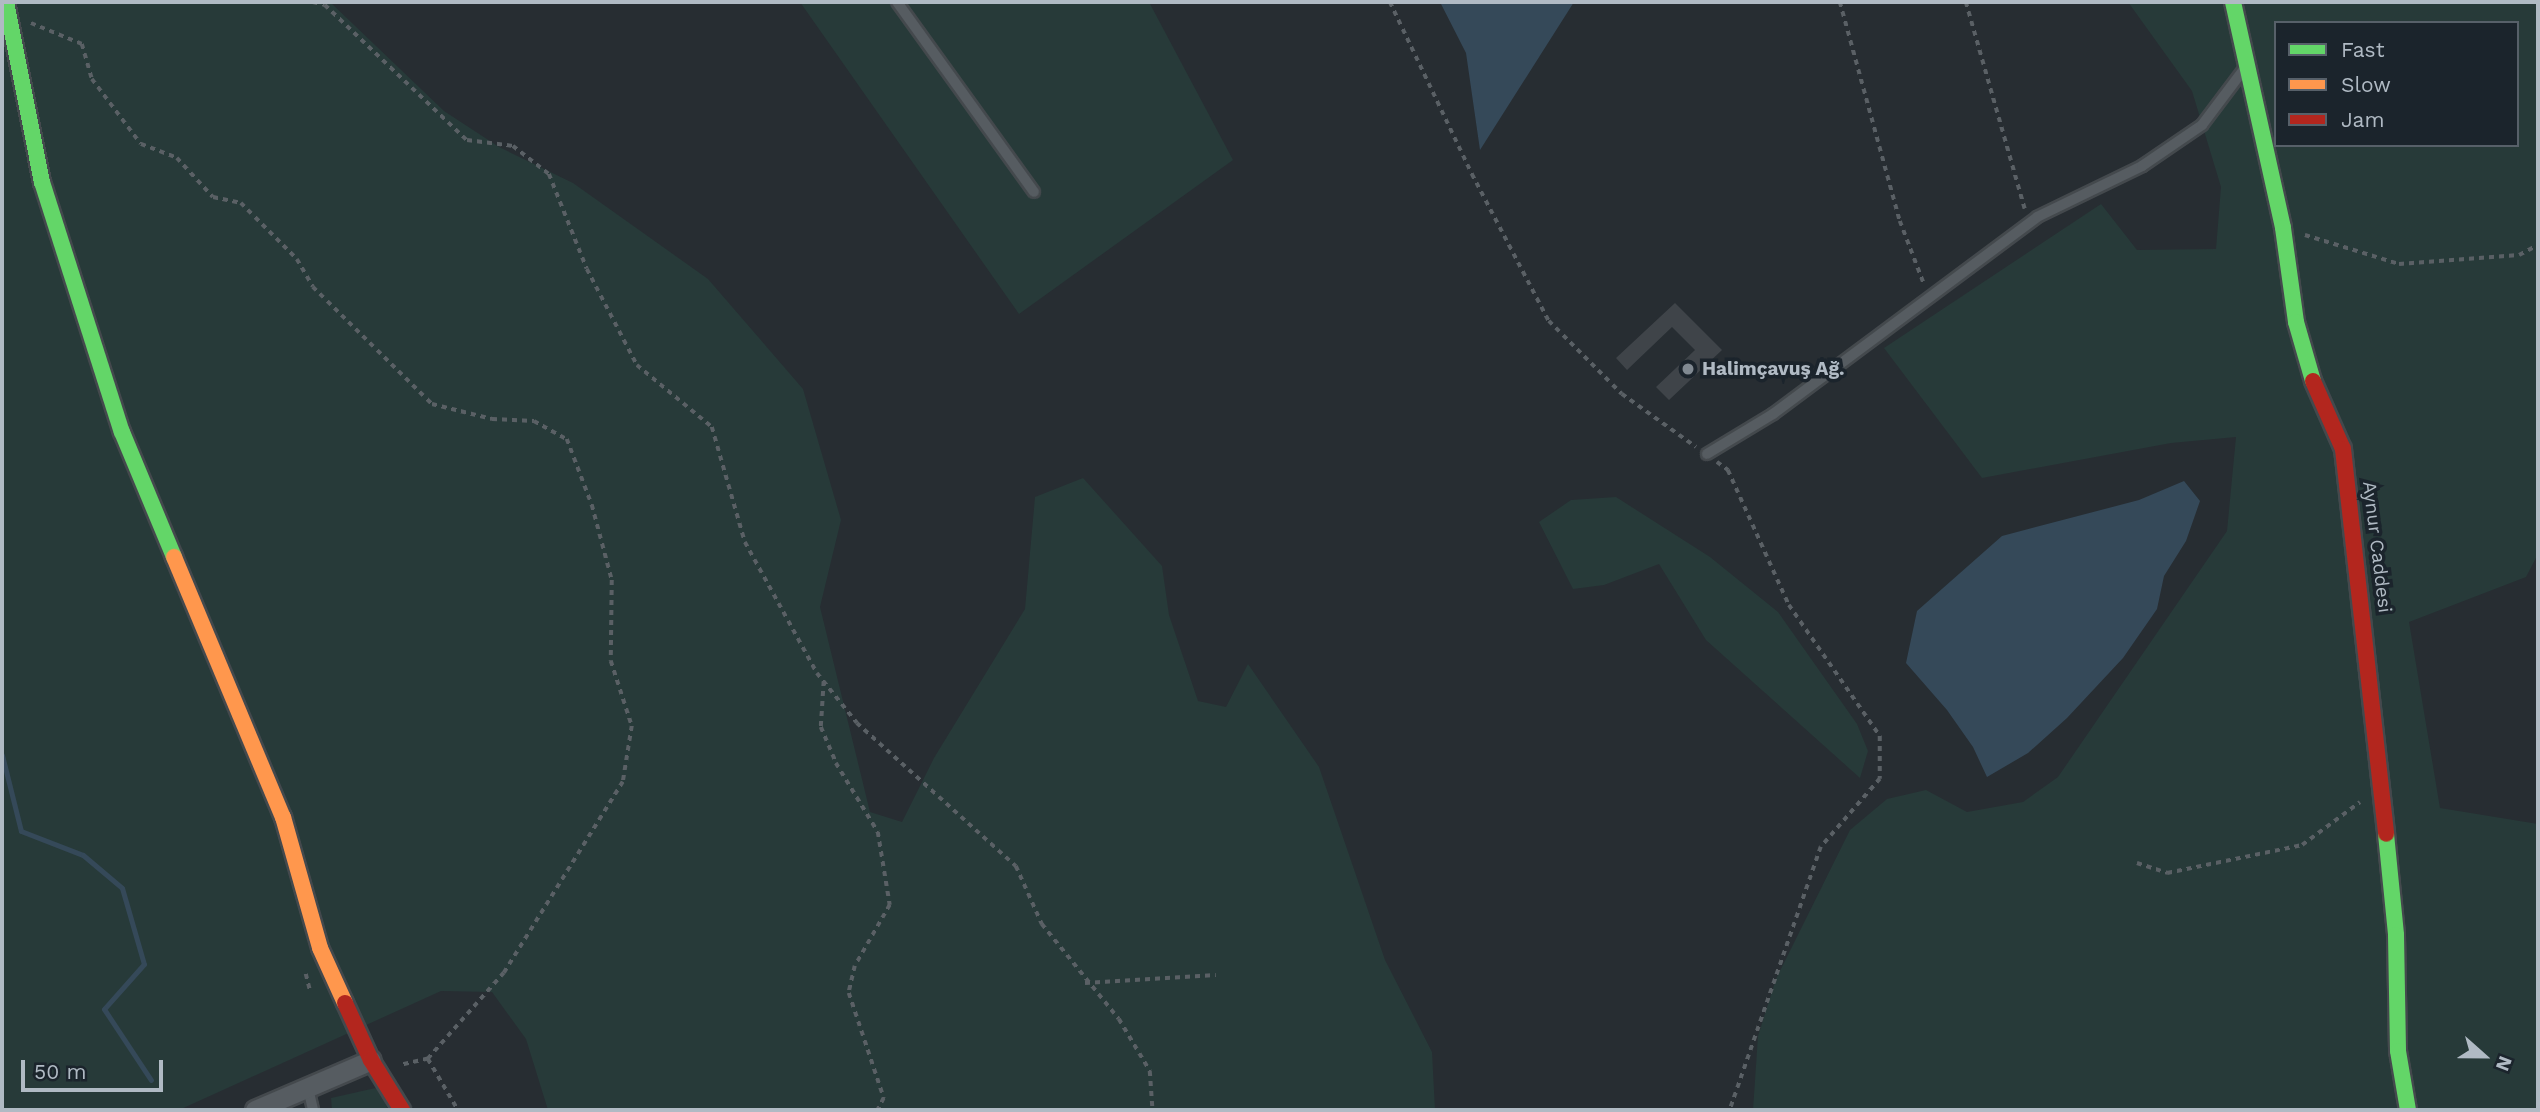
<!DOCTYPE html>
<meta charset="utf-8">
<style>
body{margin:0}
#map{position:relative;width:2540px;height:1112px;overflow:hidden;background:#272d32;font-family:"Work Sans",sans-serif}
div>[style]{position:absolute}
.green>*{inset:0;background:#273a39}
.water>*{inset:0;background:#354959}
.stream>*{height:5px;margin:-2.5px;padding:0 2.5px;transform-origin:2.5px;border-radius:2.5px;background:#354959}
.building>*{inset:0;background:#3f4449}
.path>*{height:3.5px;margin-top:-1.75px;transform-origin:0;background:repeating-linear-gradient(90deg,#5a6065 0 5px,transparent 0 10px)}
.roads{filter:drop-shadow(2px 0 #44494d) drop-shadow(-2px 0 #44494d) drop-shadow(0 2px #44494d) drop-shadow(0 -2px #44494d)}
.lane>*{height:10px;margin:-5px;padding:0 5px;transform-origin:5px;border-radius:5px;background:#565c61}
.street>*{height:19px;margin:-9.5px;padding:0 9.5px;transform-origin:9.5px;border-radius:9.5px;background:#565c61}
.fast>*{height:16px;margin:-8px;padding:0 8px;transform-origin:8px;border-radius:8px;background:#63d668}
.slow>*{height:16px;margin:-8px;padding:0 8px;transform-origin:8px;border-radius:8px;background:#ff974d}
.jam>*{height:16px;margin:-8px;padding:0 8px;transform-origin:8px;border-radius:8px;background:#b3261e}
.dots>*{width:19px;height:19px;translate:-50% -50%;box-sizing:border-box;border:4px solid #1b242c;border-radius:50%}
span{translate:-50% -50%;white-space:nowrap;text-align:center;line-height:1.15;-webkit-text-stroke:7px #1b242c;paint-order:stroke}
.poi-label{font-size:19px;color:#b0bac4;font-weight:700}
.left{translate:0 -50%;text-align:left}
.street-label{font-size:19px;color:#b0bac4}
.frame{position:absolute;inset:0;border:4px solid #b0bac4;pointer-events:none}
.legend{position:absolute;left:2274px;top:21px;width:245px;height:126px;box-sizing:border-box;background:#1b242c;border:2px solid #576069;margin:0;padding:9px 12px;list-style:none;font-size:21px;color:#b0bac4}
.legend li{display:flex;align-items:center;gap:14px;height:35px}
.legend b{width:35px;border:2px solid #576069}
.north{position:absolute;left:2449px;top:1021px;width:70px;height:70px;-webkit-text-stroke:5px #1b242c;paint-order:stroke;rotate:111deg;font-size:19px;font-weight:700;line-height:28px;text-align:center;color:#b0bac4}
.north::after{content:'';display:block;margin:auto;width:24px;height:32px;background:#b0bac4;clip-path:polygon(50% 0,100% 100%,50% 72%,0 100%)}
.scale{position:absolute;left:21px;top:1060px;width:142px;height:32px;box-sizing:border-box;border:4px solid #b0bac4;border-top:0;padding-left:9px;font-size:21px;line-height:24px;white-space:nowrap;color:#b0bac4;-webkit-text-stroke:5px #1b242c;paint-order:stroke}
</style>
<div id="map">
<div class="green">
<div style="clip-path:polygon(2px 2px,330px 2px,444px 111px,499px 147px,573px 183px,708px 279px,803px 389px,841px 520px,820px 607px,870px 812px,902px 822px,934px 758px,1025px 609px,1035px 497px,1083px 478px,1162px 566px,1169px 615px,1198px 701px,1226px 707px,1248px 664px,1319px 767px,1385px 960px,1432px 1052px,1435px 1110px,548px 1110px,526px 1039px,492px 992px,441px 991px,179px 1110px,2px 1110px)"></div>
<div style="clip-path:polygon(800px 2px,1149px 2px,1233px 160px,1019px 314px)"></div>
<div style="clip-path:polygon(evenodd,2128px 2px,2538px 2px,2538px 554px,2526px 577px,2409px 622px,2440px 808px,2538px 824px,2538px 1110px,1753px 1110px,1758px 1036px,1776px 979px,1850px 830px,1887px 799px,1926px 790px,1967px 812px,2023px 802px,2058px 777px,2227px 531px,2236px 437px,2171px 443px,1982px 478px,1884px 348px,2101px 204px,2137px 250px,2216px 249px,2221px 187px,2192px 91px,2128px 2px,2276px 23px,2517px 23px,2517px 145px,2276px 145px,2276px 23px)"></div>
<div style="clip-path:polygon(1616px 497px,1710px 557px,1778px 612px,1857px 724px,1868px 751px,1860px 778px,1706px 640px,1659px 564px,1604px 585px,1573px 589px,1539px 522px,1571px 500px)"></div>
<div style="clip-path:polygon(380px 1087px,388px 1110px,332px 1110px,331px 1098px)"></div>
</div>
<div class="water">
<div style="clip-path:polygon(1440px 2px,1574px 2px,1480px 150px,1466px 53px)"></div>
<div style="clip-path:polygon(2184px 481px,2200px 501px,2186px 541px,2164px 576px,2157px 609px,2123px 658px,2067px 718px,2028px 753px,1987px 777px,1973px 747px,1947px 710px,1906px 663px,1917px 611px,2002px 536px,2139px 500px)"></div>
</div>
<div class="stream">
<div style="left:2px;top:755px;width:78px;rotate:76deg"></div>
<div style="left:21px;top:831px;width:66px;rotate:21.2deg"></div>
<div style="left:83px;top:855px;width:51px;rotate:40.2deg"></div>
<div style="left:122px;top:888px;width:79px;rotate:73.9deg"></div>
<div style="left:144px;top:964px;width:60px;rotate:131.6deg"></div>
<div style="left:104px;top:1009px;width:85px;rotate:56.5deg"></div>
</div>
<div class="building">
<div style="clip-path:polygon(1675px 303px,1722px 350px,1669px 400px,1656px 387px,1695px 350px,1672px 327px,1627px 370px,1616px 358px)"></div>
</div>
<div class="path">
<div style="left:313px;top:2px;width:12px;rotate:14deg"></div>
<div style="left:325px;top:5px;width:196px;rotate:43.6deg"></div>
<div style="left:467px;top:140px;width:46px;rotate:7.4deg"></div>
<div style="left:513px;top:146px;width:46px;rotate:37.9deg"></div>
<div style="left:549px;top:174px;width:102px;rotate:68.2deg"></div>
<div style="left:587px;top:269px;width:108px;rotate:62.5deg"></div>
<div style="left:637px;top:365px;width:97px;rotate:39.6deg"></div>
<div style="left:712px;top:427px;width:120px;rotate:74deg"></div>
<div style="left:745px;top:542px;width:149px;rotate:61.2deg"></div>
<div style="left:817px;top:673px;width:64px;rotate:51.3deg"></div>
<div style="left:857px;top:723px;width:214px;rotate:42deg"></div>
<div style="left:1016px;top:866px;width:64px;rotate:65.9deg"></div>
<div style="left:1042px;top:924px;width:122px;rotate:51deg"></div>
<div style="left:1119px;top:1019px;width:61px;rotate:59.2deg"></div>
<div style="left:1150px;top:1071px;width:39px;rotate:86deg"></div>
<div style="left:1390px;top:2px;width:191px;rotate:64.5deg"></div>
<div style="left:1472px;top:174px;width:166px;rotate:62.4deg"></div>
<div style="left:1549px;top:321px;width:103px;rotate:45deg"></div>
<div style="left:1622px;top:394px;width:91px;rotate:35.6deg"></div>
<div style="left:1840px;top:2px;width:227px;rotate:74.7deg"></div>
<div style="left:1900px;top:221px;width:67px;rotate:69.1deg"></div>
<div style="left:1966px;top:2px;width:215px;rotate:74.1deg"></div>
<div style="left:31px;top:23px;width:55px;rotate:22.4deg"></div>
<div style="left:82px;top:44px;width:36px;rotate:74deg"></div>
<div style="left:92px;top:79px;width:81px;rotate:53deg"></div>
<div style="left:141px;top:144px;width:39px;rotate:21deg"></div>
<div style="left:177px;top:158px;width:53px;rotate:47.3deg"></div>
<div style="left:213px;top:197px;width:29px;rotate:12deg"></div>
<div style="left:241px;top:203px;width:79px;rotate:45deg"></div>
<div style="left:297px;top:259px;width:32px;rotate:60deg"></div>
<div style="left:313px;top:287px;width:167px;rotate:44.5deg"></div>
<div style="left:432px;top:404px;width:62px;rotate:14deg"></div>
<div style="left:492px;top:419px;width:42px;rotate:2.7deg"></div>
<div style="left:534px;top:421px;width:38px;rotate:29deg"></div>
<div style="left:567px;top:439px;width:71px;rotate:69.3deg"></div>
<div style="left:592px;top:505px;width:78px;rotate:75.1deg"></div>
<div style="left:612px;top:580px;width:81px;rotate:90.7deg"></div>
<div style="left:611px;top:661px;width:68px;rotate:72.1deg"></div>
<div style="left:632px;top:726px;width:57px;rotate:99.1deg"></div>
<div style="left:623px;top:782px;width:225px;rotate:121.9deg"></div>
<div style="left:504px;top:973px;width:115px;rotate:131.5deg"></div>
<div style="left:428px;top:1059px;width:28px;rotate:167deg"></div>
<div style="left:2305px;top:235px;width:98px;rotate:17.1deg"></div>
<div style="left:2399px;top:264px;width:120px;rotate:-4.3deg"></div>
<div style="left:2519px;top:255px;width:21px;rotate:-28deg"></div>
<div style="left:1717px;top:462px;width:14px;rotate:36deg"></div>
<div style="left:1728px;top:470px;width:148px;rotate:65.7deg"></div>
<div style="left:1789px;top:605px;width:160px;rotate:55.2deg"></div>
<div style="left:1880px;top:736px;width:43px;rotate:90deg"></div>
<div style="left:1880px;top:779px;width:90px;rotate:130.9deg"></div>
<div style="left:1821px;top:847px;width:278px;rotate:109.1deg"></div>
<div style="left:824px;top:681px;width:46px;rotate:93.7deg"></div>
<div style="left:821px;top:727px;width:39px;rotate:67deg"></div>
<div style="left:836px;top:763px;width:81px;rotate:58.7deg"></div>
<div style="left:878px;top:832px;width:74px;rotate:80.7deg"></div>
<div style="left:890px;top:905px;width:70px;rotate:119.8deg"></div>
<div style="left:855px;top:966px;width:28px;rotate:103deg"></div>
<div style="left:849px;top:993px;width:111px;rotate:71.6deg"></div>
<div style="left:884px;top:1098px;width:13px;rotate:117deg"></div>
<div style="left:2137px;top:863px;width:32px;rotate:18deg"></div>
<div style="left:2167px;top:873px;width:138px;rotate:-11.7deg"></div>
<div style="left:2302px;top:845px;width:72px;rotate:-36.6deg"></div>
<div style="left:306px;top:974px;width:16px;rotate:76deg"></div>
<div style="left:1085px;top:983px;width:131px;rotate:-3.5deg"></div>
<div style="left:428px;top:1059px;width:59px;rotate:59.5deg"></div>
</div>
<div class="roads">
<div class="lane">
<div style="left:897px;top:2px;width:234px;rotate:54.2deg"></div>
<div style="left:1707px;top:454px;width:77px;rotate:-31.2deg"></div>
<div style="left:1773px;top:414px;width:329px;rotate:-36.7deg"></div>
<div style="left:2037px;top:217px;width:117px;rotate:-25.9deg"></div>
<div style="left:2142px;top:166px;width:73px;rotate:-34.3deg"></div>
<div style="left:2202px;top:125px;width:71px;rotate:-53deg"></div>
<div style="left:308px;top:1088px;width:23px;rotate:77deg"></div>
</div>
<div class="street">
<div style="left:255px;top:1110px;width:126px;rotate:-23.3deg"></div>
</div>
<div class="fast">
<div style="left:6px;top:2px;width:184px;rotate:78.7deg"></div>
<div style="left:42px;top:182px;width:262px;rotate:72.3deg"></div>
<div style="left:122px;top:432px;width:135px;rotate:67.4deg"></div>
<div style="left:2233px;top:2px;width:231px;rotate:77.5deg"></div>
<div style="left:2283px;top:228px;width:95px;rotate:82.1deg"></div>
<div style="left:2296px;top:322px;width:61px;rotate:73.9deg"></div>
<div style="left:2386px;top:834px;width:101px;rotate:84.3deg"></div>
<div style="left:2396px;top:935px;width:116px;rotate:89deg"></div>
<div style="left:2398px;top:1051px;width:60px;rotate:80.4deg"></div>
</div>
<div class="slow">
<div style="left:174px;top:557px;width:282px;rotate:67.3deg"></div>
<div style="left:283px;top:817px;width:136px;rotate:74.2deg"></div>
<div style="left:320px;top:948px;width:60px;rotate:65.6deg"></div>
</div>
<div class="jam">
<div style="left:2313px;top:381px;width:74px;rotate:66.2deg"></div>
<div style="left:2343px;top:449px;width:387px;rotate:83.6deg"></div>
<div style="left:345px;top:1003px;width:63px;rotate:65.5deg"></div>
<div style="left:371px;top:1060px;width:59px;rotate:58.2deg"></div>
</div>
</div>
<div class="dots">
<div style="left:1688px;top:369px;background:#808991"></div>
</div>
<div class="poi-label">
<span class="left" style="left:1702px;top:369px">Halimçavuş Ağ.</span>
</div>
<div class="street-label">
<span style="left:2377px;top:547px;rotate:83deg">Aynur Caddesi</span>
</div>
<div class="frame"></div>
<ul class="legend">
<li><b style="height:9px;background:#63d668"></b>Fast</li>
<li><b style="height:9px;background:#ff974d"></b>Slow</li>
<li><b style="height:9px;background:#b3261e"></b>Jam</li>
</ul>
<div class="north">N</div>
<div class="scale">50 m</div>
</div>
